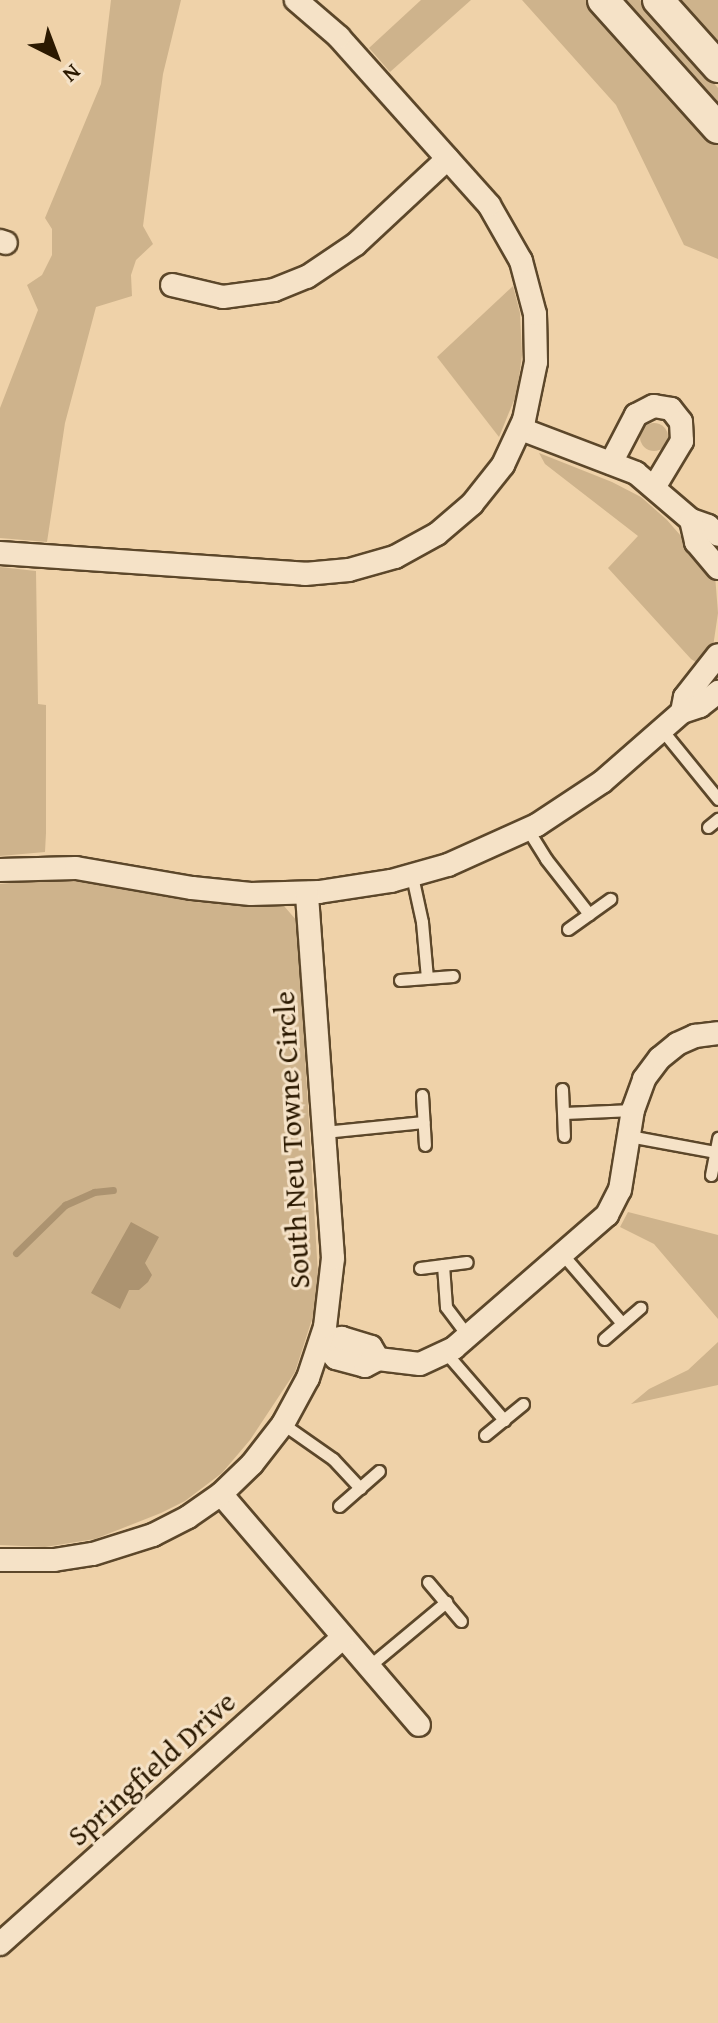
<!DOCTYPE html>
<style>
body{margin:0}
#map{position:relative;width:718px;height:2023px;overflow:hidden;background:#efd2a9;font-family:"Gentium Book Plus",serif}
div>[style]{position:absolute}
.green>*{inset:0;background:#ceb38c}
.round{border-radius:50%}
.water>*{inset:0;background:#ac9370}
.stream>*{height:7px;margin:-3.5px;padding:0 3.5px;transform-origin:3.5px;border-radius:3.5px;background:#ac9370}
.roads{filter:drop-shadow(2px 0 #5c472a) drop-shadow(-2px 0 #5c472a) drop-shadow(0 2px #5c472a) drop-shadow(0 -2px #5c472a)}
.lane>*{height:11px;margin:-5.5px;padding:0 5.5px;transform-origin:5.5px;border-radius:5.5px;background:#f5e2c7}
.street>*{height:22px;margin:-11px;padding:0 11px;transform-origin:11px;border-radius:11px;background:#f5e2c7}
.secondary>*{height:30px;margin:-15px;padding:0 15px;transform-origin:15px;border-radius:15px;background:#f5e2c7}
span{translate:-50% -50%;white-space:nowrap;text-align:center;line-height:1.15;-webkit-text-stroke:6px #f5e2c7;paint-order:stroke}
.street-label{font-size:30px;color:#2b1900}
.north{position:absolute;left:16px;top:16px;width:80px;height:80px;-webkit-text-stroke:6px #f5e2c7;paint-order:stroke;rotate:138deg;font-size:22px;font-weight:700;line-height:32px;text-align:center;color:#2b1900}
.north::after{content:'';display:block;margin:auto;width:28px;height:36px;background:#2b1900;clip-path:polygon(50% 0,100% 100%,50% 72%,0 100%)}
</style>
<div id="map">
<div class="green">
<div style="clip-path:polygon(111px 0,181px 0,163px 74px,143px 226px,153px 244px,136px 260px,131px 275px,132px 296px,96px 307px,65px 423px,47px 542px,0 538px,0 408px,38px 310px,27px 285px,42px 275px,52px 255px,52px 229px,45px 218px,101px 84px)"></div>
<div style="clip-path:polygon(421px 0,471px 0,390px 72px,369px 48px)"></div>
<div style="clip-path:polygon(522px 0,587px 0,718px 145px,718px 259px,684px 245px,616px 105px)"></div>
<div style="clip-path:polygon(624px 0,640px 0,718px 88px,718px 106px)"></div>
<div style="clip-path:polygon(677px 0,718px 0,718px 46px)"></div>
<div style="clip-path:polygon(513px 286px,520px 313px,522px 355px,517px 393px,499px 437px,437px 357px)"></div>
<div class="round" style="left:640px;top:423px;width:28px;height:28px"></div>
<div style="clip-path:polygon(539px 453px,612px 482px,641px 497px,667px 520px,715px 575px,718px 613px,713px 647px,702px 666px,691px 659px,608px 568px,638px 536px,545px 464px)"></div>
<div style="clip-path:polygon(0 567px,36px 571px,38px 704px,46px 705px,46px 833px,45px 852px,0 856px)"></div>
<div style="clip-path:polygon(30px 881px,83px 882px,194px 902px,284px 906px,297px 921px,318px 1275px,315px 1310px,295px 1372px,250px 1440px,222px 1473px,185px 1501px,161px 1513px,95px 1539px,45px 1547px,0 1545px,0 884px)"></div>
<div style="clip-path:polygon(628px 1212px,718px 1235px,718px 1319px,654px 1244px,620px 1227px)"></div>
<div style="clip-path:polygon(718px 1342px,718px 1385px,631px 1404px,649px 1389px,688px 1370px)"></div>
</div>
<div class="water">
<div style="clip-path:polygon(131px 1222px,159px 1237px,145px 1263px,152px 1275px,148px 1282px,139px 1290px,129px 1290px,120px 1309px,91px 1293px)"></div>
</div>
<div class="stream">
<div style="left:16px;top:1253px;width:69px;rotate:-44.4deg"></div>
<div style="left:65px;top:1205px;width:32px;rotate:-24deg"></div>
<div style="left:94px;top:1192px;width:19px;rotate:-6deg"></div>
</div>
<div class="roads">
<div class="lane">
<div style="left:662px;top:730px;width:89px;rotate:50.9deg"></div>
<div style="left:708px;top:827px;width:13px;rotate:-39deg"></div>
<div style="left:528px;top:830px;width:34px;rotate:58deg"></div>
<div style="left:546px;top:859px;width:70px;rotate:52deg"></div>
<div style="left:412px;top:876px;width:47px;rotate:77.7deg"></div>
<div style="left:422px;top:922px;width:56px;rotate:84.9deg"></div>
<div style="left:568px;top:929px;width:52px;rotate:-35.5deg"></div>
<div style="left:400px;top:980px;width:53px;rotate:-4.3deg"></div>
<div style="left:562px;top:1089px;width:47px;rotate:87.6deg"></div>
<div style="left:422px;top:1095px;width:50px;rotate:86.6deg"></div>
<div style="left:564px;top:1113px;width:69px;rotate:-2.5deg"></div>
<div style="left:324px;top:1132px;width:100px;rotate:-5.7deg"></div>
<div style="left:629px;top:1136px;width:87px;rotate:10.5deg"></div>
<div style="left:711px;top:1175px;width:38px;rotate:-79deg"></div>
<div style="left:563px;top:1255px;width:90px;rotate:49.1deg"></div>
<div style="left:443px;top:1265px;width:42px;rotate:85.9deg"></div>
<div style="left:446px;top:1307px;width:36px;rotate:53deg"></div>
<div style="left:420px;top:1268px;width:47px;rotate:-7.3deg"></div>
<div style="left:604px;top:1339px;width:48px;rotate:-40.7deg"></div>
<div style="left:446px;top:1353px;width:89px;rotate:49.1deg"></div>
<div style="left:283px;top:1424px;width:61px;rotate:35deg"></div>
<div style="left:333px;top:1459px;width:40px;rotate:47deg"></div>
<div style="left:485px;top:1435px;width:49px;rotate:-39.2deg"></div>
<div style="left:339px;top:1506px;width:53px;rotate:-41.2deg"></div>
<div style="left:428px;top:1582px;width:51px;rotate:49.8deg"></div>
<div style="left:368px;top:1667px;width:102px;rotate:-39.8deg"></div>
</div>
<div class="street">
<div style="left:0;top:241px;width:6px;rotate:18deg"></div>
<div style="left:172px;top:285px;width:52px;rotate:13.2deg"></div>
<div style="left:223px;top:297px;width:51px;rotate:-7.8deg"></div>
<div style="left:274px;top:290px;width:35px;rotate:-22deg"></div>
<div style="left:307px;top:277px;width:59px;rotate:-34deg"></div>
<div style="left:356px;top:244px;width:125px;rotate:-43deg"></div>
<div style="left:521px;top:429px;width:123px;rotate:20.9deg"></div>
<div style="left:636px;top:473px;width:72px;rotate:40.5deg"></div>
<div style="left:691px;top:520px;width:18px;rotate:19deg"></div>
<div style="left:708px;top:526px;width:13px;rotate:42deg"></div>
<div style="left:611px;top:463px;width:54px;rotate:-62.5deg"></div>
<div style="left:636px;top:415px;width:20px;rotate:-27deg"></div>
<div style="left:654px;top:406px;width:17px;rotate:10deg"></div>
<div style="left:671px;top:409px;width:16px;rotate:52deg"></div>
<div style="left:681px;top:422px;width:19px;rotate:87deg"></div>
<div style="left:682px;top:441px;width:52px;rotate:121deg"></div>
<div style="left:691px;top:520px;width:23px;rotate:77deg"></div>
<div style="left:696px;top:542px;width:34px;rotate:50deg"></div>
<div style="left:0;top:553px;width:306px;rotate:3.9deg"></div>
<div style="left:305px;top:574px;width:44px;rotate:-5.2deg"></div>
<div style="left:349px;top:570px;width:48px;rotate:-15.8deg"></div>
<div style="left:395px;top:557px;width:48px;rotate:-28.7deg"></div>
<div style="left:437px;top:534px;width:46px;rotate:-40.6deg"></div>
<div style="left:472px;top:504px;width:50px;rotate:-51.5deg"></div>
<div style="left:503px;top:465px;width:50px;rotate:-65deg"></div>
<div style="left:524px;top:420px;width:59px;rotate:-78.3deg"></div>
<div style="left:536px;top:362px;width:48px;rotate:-91.2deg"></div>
<div style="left:535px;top:314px;width:55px;rotate:-104.8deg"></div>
<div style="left:521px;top:261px;width:64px;rotate:-119.7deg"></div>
<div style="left:489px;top:205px;width:225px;rotate:-131.8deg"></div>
<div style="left:339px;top:37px;width:57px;rotate:-139.3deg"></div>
<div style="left:682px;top:712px;width:15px;rotate:-79deg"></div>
<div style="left:685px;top:697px;width:53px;rotate:-51.8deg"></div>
<div style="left:0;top:870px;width:76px;rotate:-1.5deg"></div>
<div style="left:76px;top:868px;width:118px;rotate:9.8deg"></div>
<div style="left:192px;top:888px;width:59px;rotate:5.8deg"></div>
<div style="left:251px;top:894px;width:68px;rotate:-1.7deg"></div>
<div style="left:319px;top:892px;width:73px;rotate:-8.7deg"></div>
<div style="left:391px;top:881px;width:59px;rotate:-15.7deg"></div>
<div style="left:448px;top:865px;width:98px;rotate:-24.2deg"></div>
<div style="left:537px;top:825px;width:78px;rotate:-33.5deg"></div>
<div style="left:602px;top:782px;width:106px;rotate:-41.2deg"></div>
<div style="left:682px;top:712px;width:19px;rotate:-18deg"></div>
<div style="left:700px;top:706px;width:23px;rotate:-38deg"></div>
<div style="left:322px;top:1341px;width:22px;rotate:51deg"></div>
<div style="left:336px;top:1358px;width:30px;rotate:15deg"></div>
<div style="left:365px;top:1366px;width:15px;rotate:-28deg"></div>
<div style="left:378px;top:1359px;width:42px;rotate:6.8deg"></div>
<div style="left:420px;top:1364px;width:38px;rotate:-25deg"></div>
<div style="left:454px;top:1348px;width:203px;rotate:-41deg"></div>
<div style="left:607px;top:1215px;width:28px;rotate:-63deg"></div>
<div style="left:620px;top:1190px;width:81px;rotate:-80.8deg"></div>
<div style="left:633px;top:1110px;width:33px;rotate:-70deg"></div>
<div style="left:644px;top:1079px;width:26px;rotate:-53deg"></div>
<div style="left:660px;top:1058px;width:22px;rotate:-39deg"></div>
<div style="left:677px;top:1044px;width:20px;rotate:-24deg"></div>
<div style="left:695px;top:1036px;width:23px;rotate:-7deg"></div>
<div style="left:322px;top:1341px;width:20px;rotate:-9deg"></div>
<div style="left:342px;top:1338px;width:30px;rotate:17deg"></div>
<div style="left:371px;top:1347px;width:14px;rotate:60deg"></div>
<div style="left:221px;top:1494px;width:304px;rotate:49.4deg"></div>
<div style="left:0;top:1560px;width:54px"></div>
<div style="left:54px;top:1560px;width:39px;rotate:-9deg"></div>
<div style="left:93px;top:1554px;width:63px;rotate:-17.6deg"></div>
<div style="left:153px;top:1535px;width:39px;rotate:-27deg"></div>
<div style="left:188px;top:1517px;width:40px;rotate:-34.9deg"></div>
<div style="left:221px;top:1494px;width:43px;rotate:-44.1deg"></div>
<div style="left:252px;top:1464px;width:51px;rotate:-52.2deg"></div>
<div style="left:283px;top:1424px;width:52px;rotate:-61.5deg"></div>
<div style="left:308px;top:1378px;width:54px;rotate:-71.6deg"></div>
<div style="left:325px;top:1327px;width:69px;rotate:-83.4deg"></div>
<div style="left:333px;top:1258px;width:366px;rotate:-94.1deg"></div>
<div style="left:0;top:1944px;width:460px;rotate:-41.8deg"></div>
</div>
<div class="secondary">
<div style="left:603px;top:0;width:172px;rotate:48.1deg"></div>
<div style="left:658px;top:0;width:90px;rotate:48.2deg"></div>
</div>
</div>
<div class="street-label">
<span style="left:291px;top:1140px;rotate:-93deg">South Neu Towne Circle</span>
<span style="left:151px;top:1768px;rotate:-42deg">Springfield Drive</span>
</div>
<div class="north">N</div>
</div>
